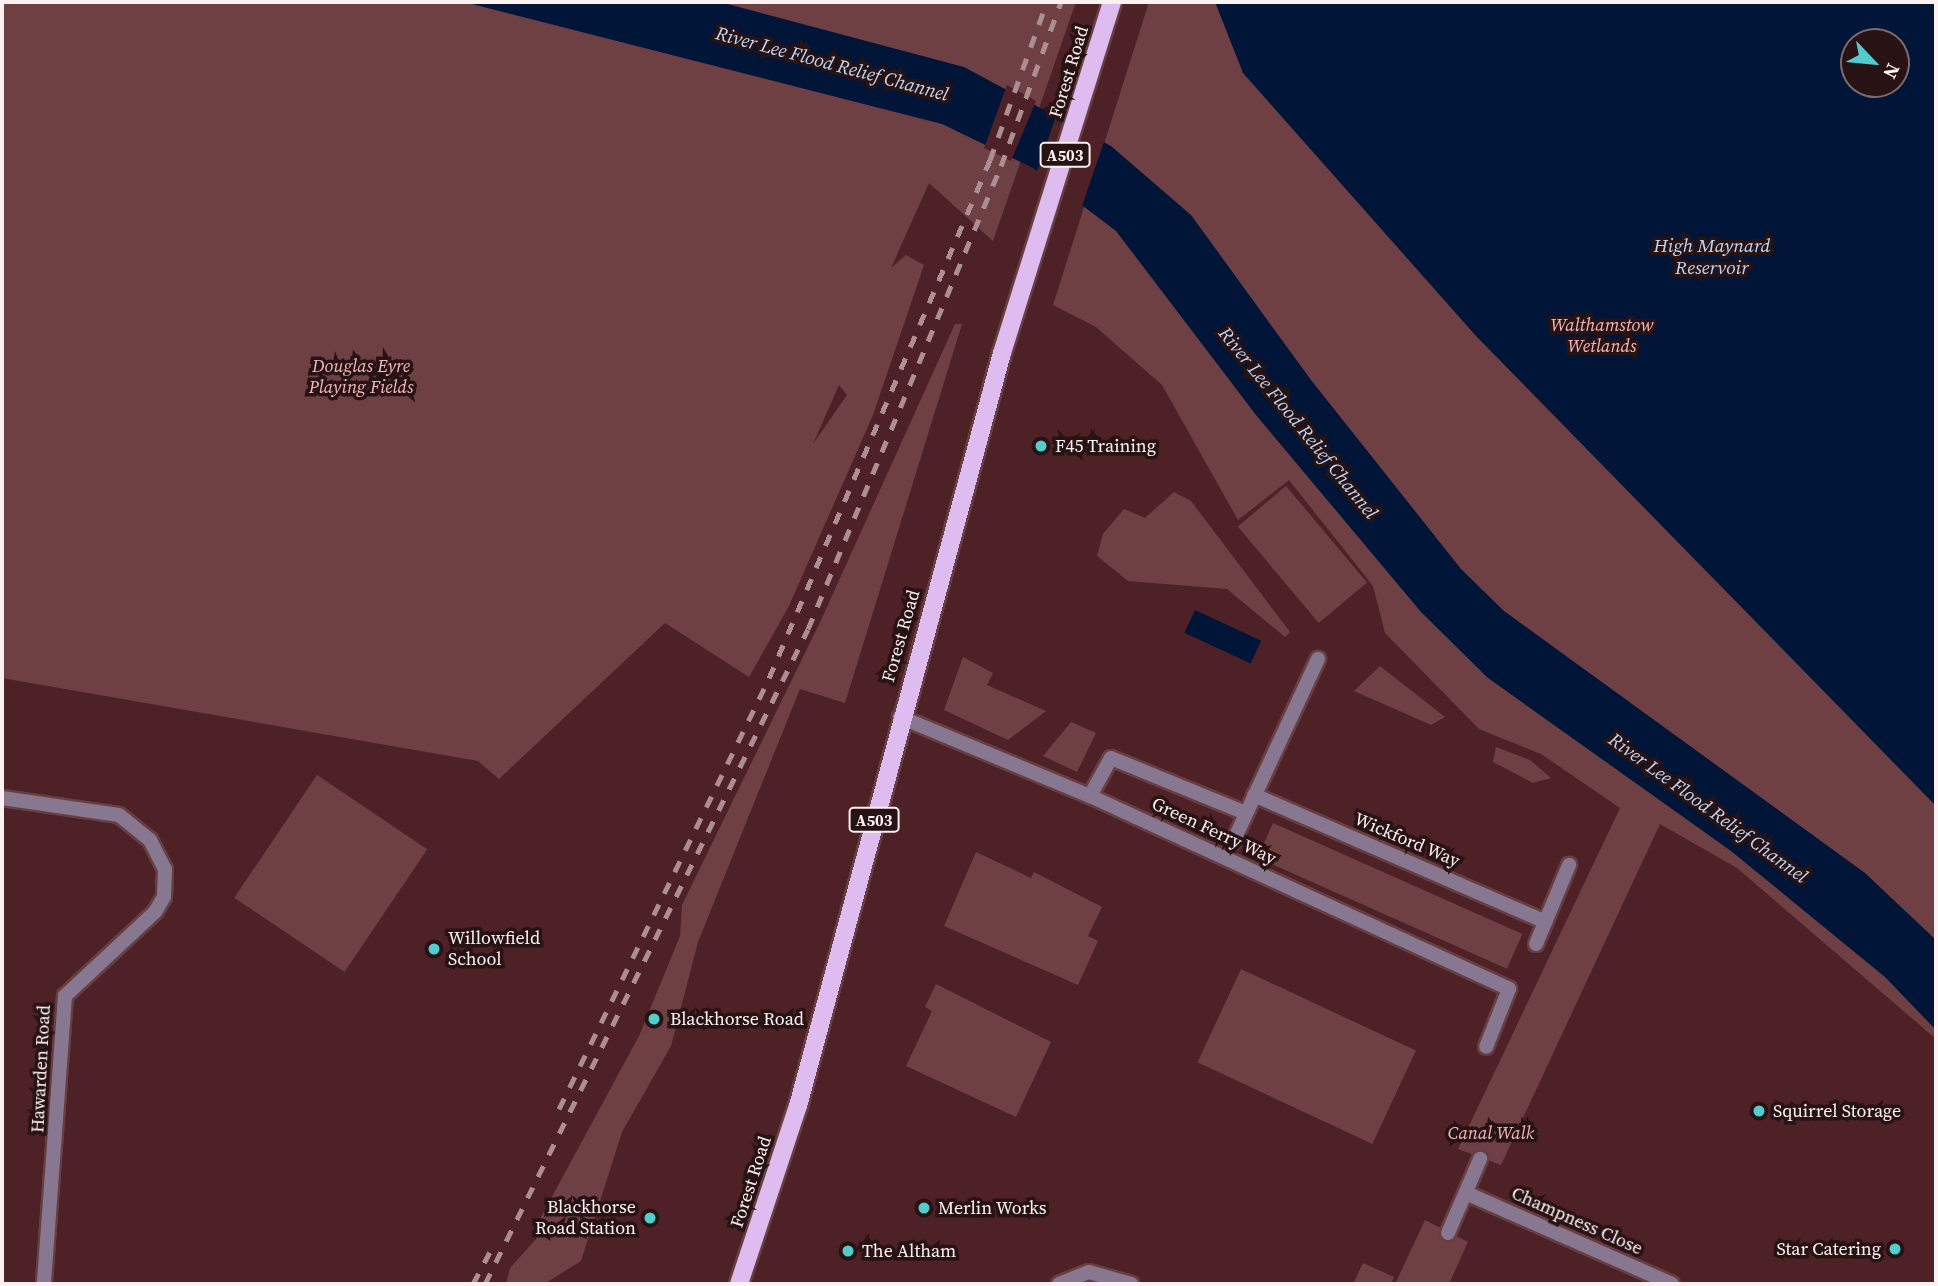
<!DOCTYPE html>
<style>
body{margin:0}
#map{position:relative;width:1938px;height:1286px;overflow:hidden;background:#4e2126;font-family:"Source Serif 4",serif}
div>[style]{position:absolute}
.green>*{inset:0;background:#6e4044;transform-origin:0 0}
.water>*{inset:0;background:#001537;transform-origin:0 0}
.pier>*{inset:0;background:#4e2126}
.roads{filter:drop-shadow(2px 0 #673e42) drop-shadow(-2px 0 #673e42) drop-shadow(0 2px #673e42) drop-shadow(0 -2px #673e42)}
.minor>*{height:14px;margin:-7px;padding:0 7px;transform-origin:7px;border-radius:7px;background:#887790}
.primary>*{height:18px;margin:-9px;padding:0 9px;transform-origin:9px;border-radius:9px;background:#dfbcef}
.rail>*{height:5px;margin-top:-2.5px;transform-origin:0;background:repeating-linear-gradient(90deg,#ab8f91 0 12px,transparent 0 24px)}
.dots>*{width:19px;height:19px;translate:-50% -50%;box-sizing:border-box;border:4px solid #271214;border-radius:50%}
span{translate:-50% -50%;white-space:nowrap;text-align:center;line-height:1.15;-webkit-text-stroke:7px #271214;paint-order:stroke}
.shield-label span{padding:2px 5px;background:#271214;border:2px solid;border-radius:5px;-webkit-text-stroke-width:0}
.shield-label{font-size:16px;color:#fef1f1;font-weight:700}
.street-label{font-size:18px;color:#fef1f1}
.park-label{font-size:18px;color:#f5b6b9;font-style:italic}
.poi-label{font-size:18px;color:#fef1f1}
.left{translate:0 -50%;text-align:left}
.right{translate:-100% -50%;text-align:right}
.water-label{font-size:19px;color:#bfd6f4;font-style:italic}
.frame{position:absolute;inset:0;border:4px solid #fef1f1;pointer-events:none}
.north{position:absolute;left:1840px;top:28px;width:70px;height:70px;box-sizing:border-box;background:#271214;border:2px solid #7d6b6c;border-radius:50%;rotate:116deg;font-size:19px;font-weight:700;line-height:28px;text-align:center;color:#fef1f1}
.north::after{content:'';display:block;margin:auto;width:24px;height:32px;background:#52cdcd;clip-path:polygon(50% 0,100% 100%,50% 72%,0 100%)}
</style>
<div id="map">
<div class="green">
<div style="clip-path:polygon(evenodd,2px 2px,1076px 2px,993px 241px,929px 183px,891px 268px,906px 255px,924px 265px,873px 415px,789px 606px,749px 677px,665px 623px,499px 779px,478px 761px,2px 678px,2px 2px,839px 385px,847px 395px,813px 444px,839px 385px)"></div>
<div style="clip-path:polygon(evenodd,1149px 2px,1936px 2px,1936px 1039px,1737px 868px,1660px 824px,1501px 1165px,1458px 1149px,1620px 808px,1541px 754px,1479px 729px,1385px 633px,1373px 586px,1289px 480px,1238px 520px,1162px 385px,1096px 327px,1053px 305px,1149px 2px,1854px 42px,1896px 42px,1896px 84px,1854px 84px,1854px 42px)"></div>
<div style="clip-path:polygon(955px 324px,962px 324px,845px 703px,800px 689px,698px 942px,671px 1046px,622px 1132px,581px 1261px,544px 1284px,506px 1284px,510px 1268px,536px 1239px,541px 1217px,639px 1036px,680px 936px,682px 905px,822px 618px)"></div>
<div style="left:1286px;top:486px;width:126px;height:63px;rotate:50deg"></div>
<div style="clip-path:polygon(1174px 492px,1191px 501px,1290px 632px,1285px 637px,1227px 589px,1128px 581px,1097px 556px,1103px 534px,1124px 509px,1145px 518px)"></div>
<div style="clip-path:polygon(963px 657px,993px 673px,987px 685px,1046px 711px,1008px 740px,944px 710px)"></div>
<div style="clip-path:polygon(1380px 666px,1445px 717px,1431px 725px,1354px 691px)"></div>
<div style="clip-path:polygon(1071px 722px,1096px 733px,1077px 772px,1043px 756px)"></div>
<div style="clip-path:polygon(1496px 747px,1530px 760px,1551px 778px,1533px 783px,1493px 762px)"></div>
<div style="left:317px;top:775px;width:133px;height:148px;rotate:34deg"></div>
<div style="left:1273px;top:823px;width:273px;height:38px;rotate:24deg"></div>
<div style="clip-path:polygon(976px 852px,1031px 878px,1034px 872px,1102px 907px,1088px 936px,1098px 941px,1078px 985px,944px 926px)"></div>
<div style="left:1241px;top:969px;width:193px;height:103px;rotate:25deg"></div>
<div style="clip-path:polygon(936px 984px,1051px 1042px,1016px 1117px,906px 1066px,932px 1011px,925px 1007px)"></div>
<div style="clip-path:polygon(1425px 1220px,1468px 1242px,1449px 1284px,1395px 1284px)"></div>
<div style="clip-path:polygon(1363px 1263px,1394px 1277px,1391px 1284px,1353px 1284px)"></div>
</div>
<div class="water">
<div style="clip-path:polygon(464px 2px,720px 2px,964px 67px,1111px 146px,1191px 215px,1311px 380px,1461px 569px,1504px 611px,1865px 873px,1936px 940px,1936px 1030px,1885px 977px,1731px 851px,1488px 678px,1421px 612px,1256px 415px,1116px 231px,1033px 168px,942px 124px)"></div>
<div style="clip-path:polygon(evenodd,1215px 2px,1936px 2px,1936px 806px,1476px 336px,1243px 73px,1215px 2px,1854px 42px,1896px 42px,1896px 84px,1854px 84px,1854px 42px)"></div>
<div style="left:1195px;top:610px;width:73px;height:25px;rotate:25deg"></div>
</div>
<div class="pier">
<div style="clip-path:polygon(1007px 85px,1036px 101px,1011px 161px,984px 148px)"></div>
<div style="clip-path:polygon(1057px 113px,1105px 139px,1081px 209px,1036px 174px)"></div>
</div>
<div class="roads">
<div class="minor">
<div style="left:900px;top:717px;width:206px;rotate:22.6deg"></div>
<div style="left:1090px;top:796px;width:461px;rotate:24.7deg"></div>
<div style="left:1509px;top:989px;width:62px;rotate:111.6deg"></div>
<div style="left:1254px;top:795px;width:318px;rotate:23.5deg"></div>
<div style="left:1090px;top:796px;width:43px;rotate:-61.1deg"></div>
<div style="left:1111px;top:758px;width:146px;rotate:22.2deg"></div>
<div style="left:2px;top:798px;width:118px;rotate:8.3deg"></div>
<div style="left:119px;top:815px;width:40px;rotate:39deg"></div>
<div style="left:150px;top:840px;width:33px;rotate:63deg"></div>
<div style="left:165px;top:869px;width:28px;rotate:92deg"></div>
<div style="left:164px;top:897px;width:17px;rotate:121deg"></div>
<div style="left:155px;top:912px;width:123px;rotate:137deg"></div>
<div style="left:65px;top:996px;width:289px;rotate:94.2deg"></div>
<div style="left:1233px;top:842px;width:202px;rotate:-65.1deg"></div>
<div style="left:1536px;top:944px;width:86px;rotate:-67.3deg"></div>
<div style="left:1466px;top:1193px;width:225px;rotate:23.8deg"></div>
<div style="left:1448px;top:1233px;width:81px;rotate:-66.6deg"></div>
<div style="left:1059px;top:1284px;width:32px;rotate:-22deg"></div>
<div style="left:1089px;top:1272px;width:44px;rotate:15.9deg"></div>
</div>
<div class="primary">
<div style="left:739px;top:1284px;width:188px;rotate:-71.7deg"></div>
<div style="left:798px;top:1106px;width:780px;rotate:-74.84deg"></div>
<div style="left:1002px;top:353px;width:368px;rotate:-72.6deg"></div>
</div>
</div>
<div class="rail">
<div style="left:559px;top:1109px;width:479px;rotate:-64deg"></div>
<div style="left:769px;top:678px;width:563px;rotate:-66.89deg"></div>
<div style="left:990px;top:160px;width:168px;rotate:-70.2deg"></div>
<div style="left:473px;top:1284px;width:41px;rotate:-62.2deg"></div>
<div style="left:485px;top:1284px;width:730px;rotate:-63.75deg"></div>
<div style="left:808px;top:629px;width:502px;rotate:-67.37deg"></div>
<div style="left:1001px;top:166px;width:175px;rotate:-69.9deg"></div>
</div>
<div class="dots">
<div style="left:1041px;top:446px;background:#52cdcd"></div>
<div style="left:434px;top:949px;background:#52cdcd"></div>
<div style="left:654px;top:1019px;background:#52cdcd"></div>
<div style="left:1759px;top:1111px;background:#52cdcd"></div>
<div style="left:924px;top:1208px;background:#52cdcd"></div>
<div style="left:650px;top:1218px;background:#52cdcd"></div>
<div style="left:1895px;top:1249px;background:#52cdcd"></div>
<div style="left:848px;top:1251px;background:#52cdcd"></div>
</div>
<div class="shield-label">
<span style="left:1065px;top:155px">A503</span>
<span style="left:874px;top:820px">A503</span>
</div>
<div class="street-label">
<span style="left:1069px;top:72px;rotate:-73deg">Forest Road</span>
<span style="left:901px;top:636px;rotate:-74deg">Forest Road</span>
<span style="left:1214px;top:831px;rotate:25deg">Green Ferry Way</span>
<span style="left:1407px;top:840px;rotate:23deg">Wickford Way</span>
<span style="left:41px;top:1069px;rotate:-87deg">Hawarden Road</span>
<span style="left:751px;top:1182px;rotate:-72deg">Forest Road</span>
<span style="left:1577px;top:1221px;rotate:24deg">Champness Close</span>
</div>
<div class="park-label">
<span style="left:1602px;top:336px">Walthamstow<br>Wetlands</span>
<span style="left:361px;top:377px">Douglas Eyre<br>Playing Fields</span>
<span style="left:1491px;top:1133px">Canal Walk</span>
</div>
<div class="poi-label">
<span class="left" style="left:1055px;top:446px">F45 Training</span>
<span class="left" style="left:448px;top:949px">Willowfield<br>School</span>
<span class="left" style="left:670px;top:1019px">Blackhorse Road</span>
<span class="left" style="left:1773px;top:1111px">Squirrel Storage</span>
<span class="right" style="left:636px;top:1218px">Blackhorse<br>Road Station</span>
<span class="left" style="left:938px;top:1208px">Merlin Works</span>
<span class="right" style="left:1881px;top:1249px">Star Catering</span>
<span class="left" style="left:862px;top:1251px">The Altham</span>
</div>
<div class="water-label">
<span style="left:832px;top:64px;rotate:15deg">River Lee Flood Relief Channel</span>
<span style="left:1712px;top:257px">High Maynard<br>Reservoir</span>
<span style="left:1298px;top:423px;rotate:51deg">River Lee Flood Relief Channel</span>
<span style="left:1708px;top:808px;rotate:36deg">River Lee Flood Relief Channel</span>
</div>
<div class="frame"></div>
<div class="north">N</div>
</div>
